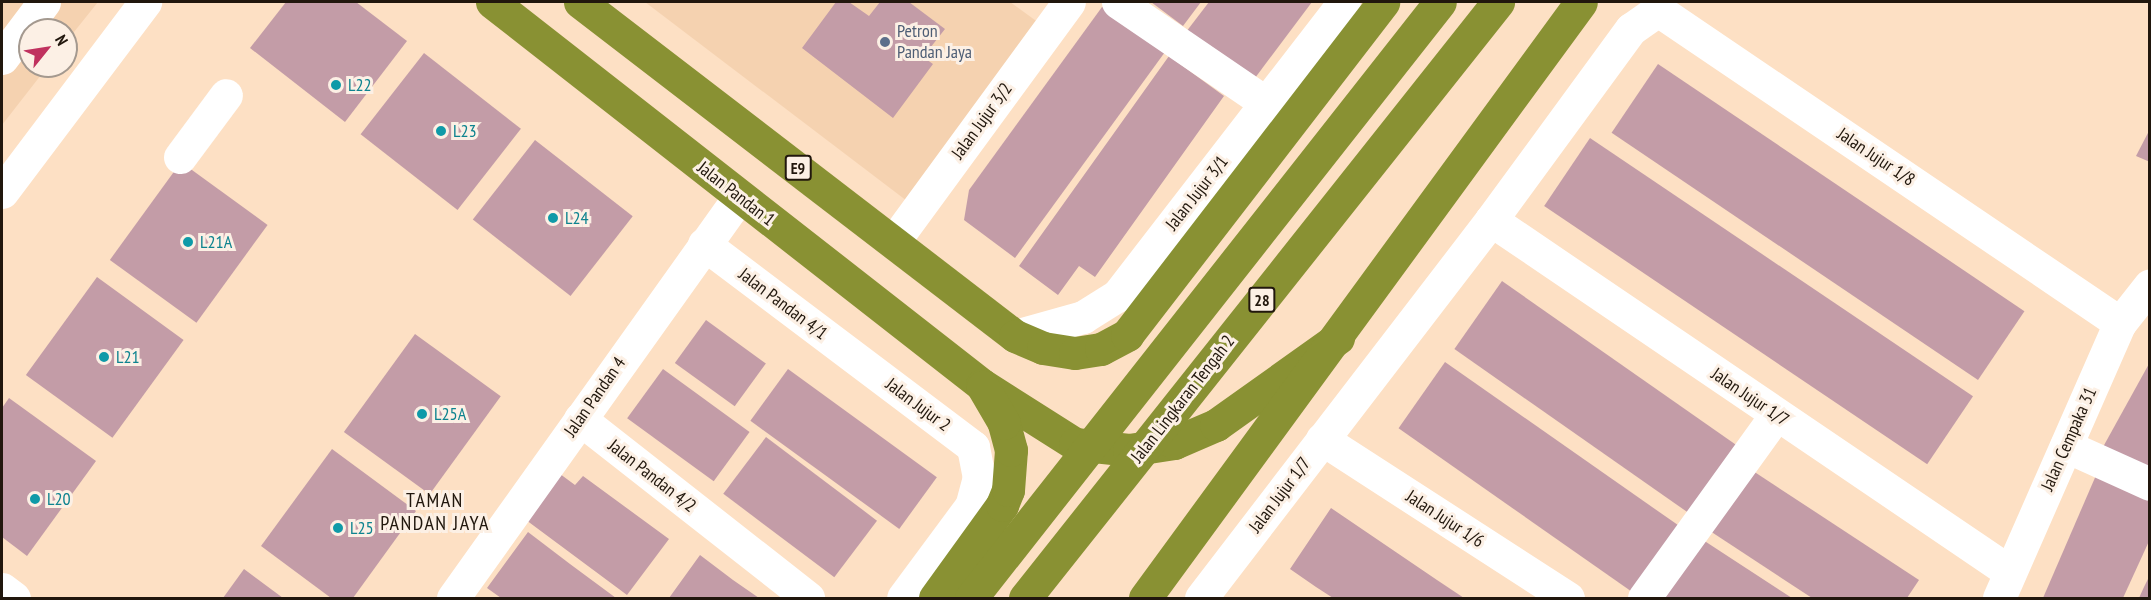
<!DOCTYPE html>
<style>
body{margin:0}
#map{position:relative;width:2151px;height:600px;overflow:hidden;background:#fde0c4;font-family:"PT Sans Narrow",sans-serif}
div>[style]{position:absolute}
.built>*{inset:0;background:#f5d2b0}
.building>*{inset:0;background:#c39ca7;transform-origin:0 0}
.minor>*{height:33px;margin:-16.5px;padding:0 16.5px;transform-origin:16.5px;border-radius:16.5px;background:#fff}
.highway>*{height:33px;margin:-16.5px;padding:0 16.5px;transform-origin:16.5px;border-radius:16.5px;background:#899133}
.dots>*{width:16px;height:16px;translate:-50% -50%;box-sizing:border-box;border:3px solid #fcf0e5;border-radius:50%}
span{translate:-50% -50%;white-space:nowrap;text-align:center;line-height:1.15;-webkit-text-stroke:6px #fcf0e5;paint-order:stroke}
.shield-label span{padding:2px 4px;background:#fcf0e5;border:2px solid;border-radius:4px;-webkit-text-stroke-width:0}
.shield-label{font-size:16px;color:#21170d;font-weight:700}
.service-label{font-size:18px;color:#4e5e75}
.left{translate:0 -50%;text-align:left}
.culture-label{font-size:18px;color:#0d838f}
.street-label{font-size:18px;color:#21170d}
.neighbourhood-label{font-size:20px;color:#21170d;letter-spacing:1.5px}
.frame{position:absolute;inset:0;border:3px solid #21170d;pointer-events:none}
.north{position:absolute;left:18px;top:18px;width:60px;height:60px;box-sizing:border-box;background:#fcf0e5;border:2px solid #a4998f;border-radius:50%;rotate:60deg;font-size:16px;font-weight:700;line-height:24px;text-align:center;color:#21170d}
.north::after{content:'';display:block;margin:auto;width:21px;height:27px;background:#c0325f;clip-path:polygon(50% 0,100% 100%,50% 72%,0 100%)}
</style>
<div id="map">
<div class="built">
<div style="clip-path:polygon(2px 2px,98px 2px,66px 42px,66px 30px,30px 30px,30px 66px,48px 66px,2px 125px)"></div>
<div style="clip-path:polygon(645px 2px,1010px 2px,1039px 23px,907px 201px)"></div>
</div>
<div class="building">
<div style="clip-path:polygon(286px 2px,356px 2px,407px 41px,345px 122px,250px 48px)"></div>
<div style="clip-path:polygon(836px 2px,849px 2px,869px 16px,880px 2px,909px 2px,945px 29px,923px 57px,933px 64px,893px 118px,802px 48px)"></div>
<div style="clip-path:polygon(1151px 2px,1201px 2px,1183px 26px)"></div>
<div style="clip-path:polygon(1209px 2px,1312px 2px,1252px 82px,1186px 32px)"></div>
<div style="clip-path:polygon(1102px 7px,1165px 52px,1015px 258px,964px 220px,969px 190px)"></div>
<div style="left:424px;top:53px;width:123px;height:103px;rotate:38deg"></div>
<div style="clip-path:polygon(1169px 56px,1224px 96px,1095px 277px,1079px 266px,1058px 295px,1019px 266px)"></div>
<div style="left:1658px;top:64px;width:442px;height:83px;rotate:34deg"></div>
<div style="clip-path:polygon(2150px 129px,2150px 162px,2136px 156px)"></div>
<div style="left:1590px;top:138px;width:462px;height:82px;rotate:34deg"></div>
<div style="left:535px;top:140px;width:124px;height:101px;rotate:38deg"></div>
<div style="left:181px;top:162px;width:107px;height:121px;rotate:36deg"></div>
<div style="left:97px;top:277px;width:107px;height:121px;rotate:36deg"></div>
<div style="left:1502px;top:281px;width:286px;height:83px;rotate:35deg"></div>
<div style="left:706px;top:320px;width:74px;height:53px;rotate:36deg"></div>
<div style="left:415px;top:334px;width:106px;height:121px;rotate:36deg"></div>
<div style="left:1445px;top:362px;width:287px;height:81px;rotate:35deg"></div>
<div style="clip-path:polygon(2150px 362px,2150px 473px,2103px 447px)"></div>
<div style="left:663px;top:369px;width:107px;height:61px;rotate:36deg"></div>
<div style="left:788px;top:369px;width:184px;height:64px;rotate:36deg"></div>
<div style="clip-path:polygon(9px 398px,96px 461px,27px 556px,2px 537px,2px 408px)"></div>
<div style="left:766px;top:437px;width:139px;height:71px;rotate:37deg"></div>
<div style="clip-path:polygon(332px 449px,416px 511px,353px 598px,331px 598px,261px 546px)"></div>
<div style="clip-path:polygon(1750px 469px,1919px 580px,1907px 598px,1812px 598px,1710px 531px)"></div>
<div style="clip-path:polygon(556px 471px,575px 485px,583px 476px,669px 539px,627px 595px,522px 517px)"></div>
<div style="clip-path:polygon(2097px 473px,2150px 496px,2150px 539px,2123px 598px,2043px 598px)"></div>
<div style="clip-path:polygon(1331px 508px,1437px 580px,1464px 598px,1333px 598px,1316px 587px,1290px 569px)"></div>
<div style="clip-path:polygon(528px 532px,570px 564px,616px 598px,501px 598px,487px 588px)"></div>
<div style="clip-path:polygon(1703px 540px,1792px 598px,1665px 598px)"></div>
<div style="clip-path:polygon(700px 555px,733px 580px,759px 598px,669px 598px)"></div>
<div style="clip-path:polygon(244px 569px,283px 598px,223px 598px)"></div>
<div style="clip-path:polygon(2150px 575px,2150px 598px,2139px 598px,2144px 587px)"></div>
</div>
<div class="minor">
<div style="left:1118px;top:2px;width:179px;rotate:34.3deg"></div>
<div style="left:2px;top:58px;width:70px;rotate:-53.1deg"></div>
<div style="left:180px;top:157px;width:77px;rotate:-53.4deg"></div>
<div style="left:2px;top:192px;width:238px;rotate:-53deg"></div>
<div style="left:1491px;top:220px;width:627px;rotate:34.15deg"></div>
<div style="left:894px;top:241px;width:296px;rotate:-53.8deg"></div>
<div style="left:704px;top:244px;width:337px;rotate:37deg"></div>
<div style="left:973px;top:447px;width:31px;rotate:79deg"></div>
<div style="left:979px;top:477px;width:30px;rotate:105deg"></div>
<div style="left:971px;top:506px;width:114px;rotate:126.5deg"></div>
<div style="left:1015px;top:336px;width:71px;rotate:-15.6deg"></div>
<div style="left:1083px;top:317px;width:40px;rotate:-32deg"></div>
<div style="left:1117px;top:296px;width:371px;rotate:-52.3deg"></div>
<div style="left:580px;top:419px;width:290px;rotate:38.1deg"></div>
<div style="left:1322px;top:439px;width:293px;rotate:32.9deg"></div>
<div style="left:2066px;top:446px;width:92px;rotate:24.3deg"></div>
<div style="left:2px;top:589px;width:15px;rotate:37deg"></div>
<div style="left:453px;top:598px;width:493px;rotate:-54.5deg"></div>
<div style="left:1201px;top:598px;width:476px;rotate:-52.5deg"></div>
<div style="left:1491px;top:220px;width:237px;rotate:-53.8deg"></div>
<div style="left:1631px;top:29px;width:33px;rotate:-35deg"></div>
<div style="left:1658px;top:10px;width:558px;rotate:34.12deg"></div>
<div style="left:1644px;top:598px;width:226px;rotate:-54.2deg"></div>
<div style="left:1999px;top:598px;width:300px;rotate:-66.3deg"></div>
<div style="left:2120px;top:323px;width:48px;rotate:-51.7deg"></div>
</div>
<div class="highway">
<div style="left:492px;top:2px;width:622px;rotate:38.01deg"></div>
<div style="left:982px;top:385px;width:110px;rotate:32.4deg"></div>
<div style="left:1075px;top:444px;width:54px;rotate:6.3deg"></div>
<div style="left:1129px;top:450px;width:46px;rotate:-8.8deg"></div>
<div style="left:1174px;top:443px;width:46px;rotate:-23.2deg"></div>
<div style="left:1216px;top:425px;width:150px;rotate:-35.5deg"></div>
<div style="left:580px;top:2px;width:548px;rotate:37.52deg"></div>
<div style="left:1015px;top:336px;width:30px;rotate:23deg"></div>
<div style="left:1043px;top:348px;width:32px;rotate:9deg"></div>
<div style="left:1075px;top:353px;width:26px;rotate:-9deg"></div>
<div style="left:1101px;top:349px;width:30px;rotate:-28deg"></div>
<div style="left:1127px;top:335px;width:420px;rotate:-52.4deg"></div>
<div style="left:935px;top:598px;width:115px;rotate:-54.2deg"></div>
<div style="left:1002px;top:505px;width:16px;rotate:-68deg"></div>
<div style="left:1008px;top:490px;width:40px;rotate:-85.7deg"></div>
<div style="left:1011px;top:450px;width:28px;rotate:-105deg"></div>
<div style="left:1004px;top:423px;width:42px;rotate:-120.3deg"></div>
<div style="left:971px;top:598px;width:758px;rotate:-51.8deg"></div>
<div style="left:1025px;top:598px;width:761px;rotate:-51.56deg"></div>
<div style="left:1145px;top:598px;width:738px;rotate:-53.81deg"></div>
</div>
<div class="dots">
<div style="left:885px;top:42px;background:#5c6f8a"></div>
<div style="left:336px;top:85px;background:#0f9aa8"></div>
<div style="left:441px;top:131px;background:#0f9aa8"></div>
<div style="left:553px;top:218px;background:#0f9aa8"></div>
<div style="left:188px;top:242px;background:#0f9aa8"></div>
<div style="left:104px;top:357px;background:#0f9aa8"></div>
<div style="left:422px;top:414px;background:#0f9aa8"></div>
<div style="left:35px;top:499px;background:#0f9aa8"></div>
<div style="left:338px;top:528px;background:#0f9aa8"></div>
</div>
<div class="shield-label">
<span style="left:798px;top:168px">E9</span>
<span style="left:1262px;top:300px">28</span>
</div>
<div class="service-label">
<span class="left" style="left:897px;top:42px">Petron<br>Pandan Jaya</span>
</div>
<div class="culture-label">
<span class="left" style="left:348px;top:85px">L22</span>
<span class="left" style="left:453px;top:131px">L23</span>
<span class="left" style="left:565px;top:218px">L24</span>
<span class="left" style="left:200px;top:242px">L21A</span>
<span class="left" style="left:116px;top:357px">L21</span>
<span class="left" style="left:434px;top:414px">L25A</span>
<span class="left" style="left:47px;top:499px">L20</span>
<span class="left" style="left:350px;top:528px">L25</span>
</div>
<div class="street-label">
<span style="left:982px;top:121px;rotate:-54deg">Jalan Jujur 3/2</span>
<span style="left:1876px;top:157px;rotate:34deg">Jalan Jujur 1/8</span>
<span style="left:1197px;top:193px;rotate:-52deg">Jalan Jujur 3/1</span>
<span style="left:736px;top:194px;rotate:38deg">Jalan Pandan 1</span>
<span style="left:783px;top:304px;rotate:37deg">Jalan Pandan 4/1</span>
<span style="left:595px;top:397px;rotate:-55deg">Jalan Pandan 4</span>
<span style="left:1750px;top:397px;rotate:34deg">Jalan Jujur 1/7</span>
<span style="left:1183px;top:399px;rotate:-52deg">Jalan Lingkaran Tengah 2</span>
<span style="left:918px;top:405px;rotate:37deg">Jalan Jujur 2</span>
<span style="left:2069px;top:439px;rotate:-66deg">Jalan Cempaka 31</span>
<span style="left:652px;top:476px;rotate:38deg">Jalan Pandan 4/2</span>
<span style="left:1280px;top:495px;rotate:-53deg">Jalan Jujur 1/7</span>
<span style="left:1445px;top:519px;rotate:33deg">Jalan Jujur 1/6</span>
</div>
<div class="neighbourhood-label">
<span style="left:435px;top:512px">TAMAN<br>PANDAN JAYA</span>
</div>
<div class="frame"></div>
<div class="north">N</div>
</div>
